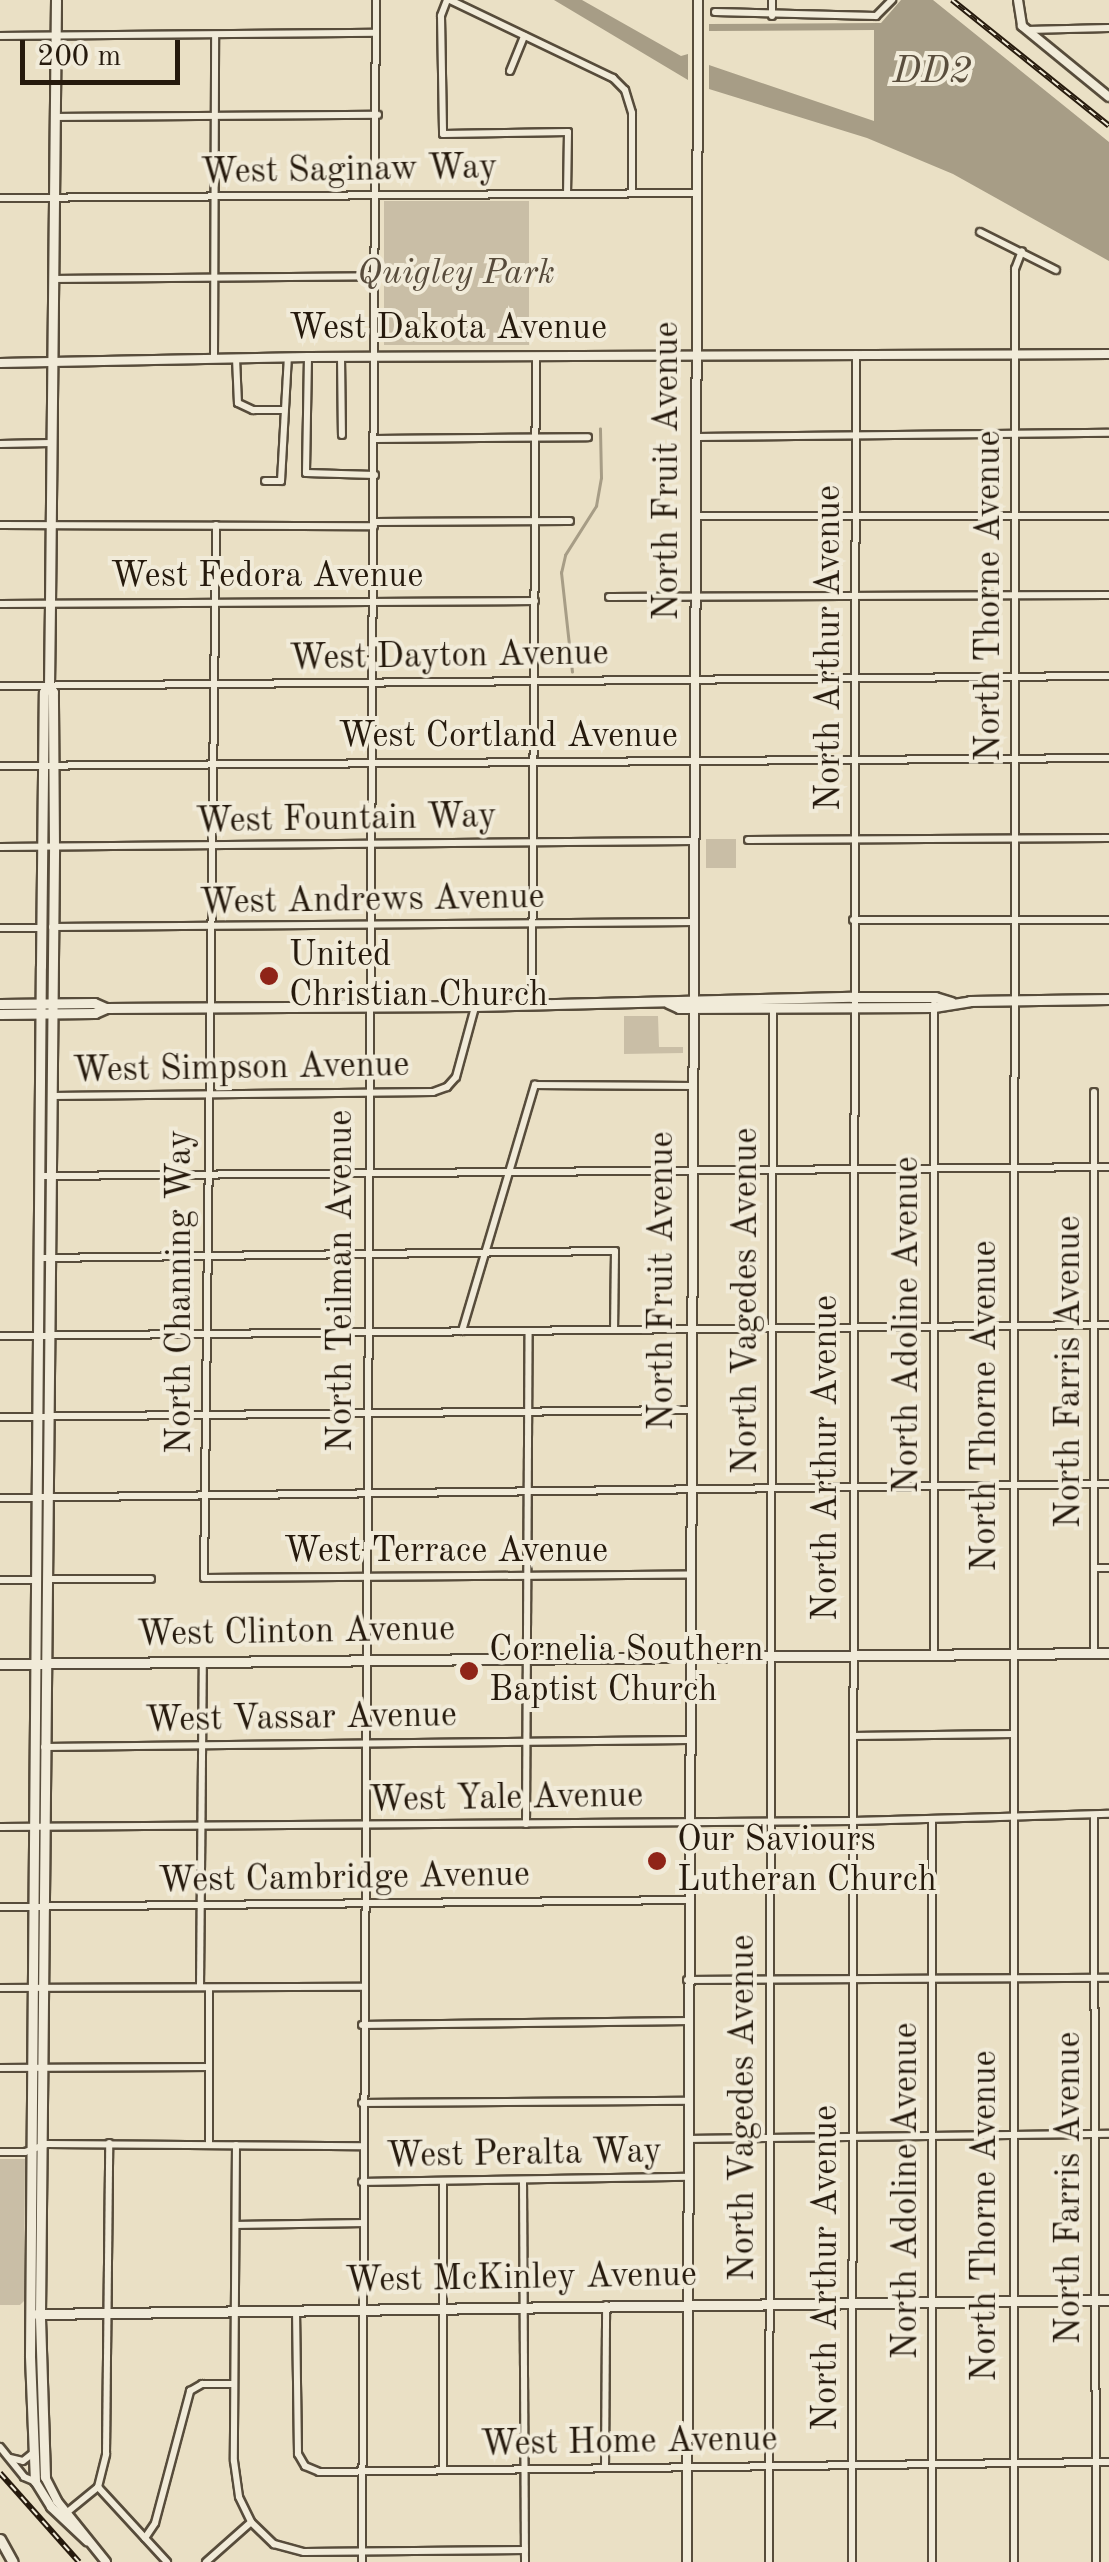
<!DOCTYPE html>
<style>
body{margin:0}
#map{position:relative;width:1109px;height:2562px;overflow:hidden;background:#eae0c5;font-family:"Old Standard TT",serif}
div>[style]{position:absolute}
.green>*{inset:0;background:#c9bea6;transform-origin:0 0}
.water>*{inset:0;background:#a79d86}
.stream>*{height:2.5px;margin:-1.25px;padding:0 1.25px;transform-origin:1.25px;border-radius:1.25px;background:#a79d86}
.roads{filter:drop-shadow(2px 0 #574c3b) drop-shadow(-2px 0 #574c3b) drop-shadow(0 2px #574c3b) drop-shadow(0 -2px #574c3b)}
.minor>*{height:6px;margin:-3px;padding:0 3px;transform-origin:3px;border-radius:3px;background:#f1ebd9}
.tertiary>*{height:8px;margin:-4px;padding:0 4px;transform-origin:4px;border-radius:4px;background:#f1ebd9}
.secondary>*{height:9px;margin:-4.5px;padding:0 4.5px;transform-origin:4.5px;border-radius:4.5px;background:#f1ebd9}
.rail>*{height:6px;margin-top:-3px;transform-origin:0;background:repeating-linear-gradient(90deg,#f1ebd9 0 8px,#261a0d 0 16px);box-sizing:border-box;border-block:2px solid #261a0d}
.dots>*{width:28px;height:28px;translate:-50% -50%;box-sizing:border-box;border:5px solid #f1ebd9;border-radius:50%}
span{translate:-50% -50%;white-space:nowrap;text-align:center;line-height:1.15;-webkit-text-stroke:8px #f1ebd9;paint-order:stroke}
.street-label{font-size:35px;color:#261a0d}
.park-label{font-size:35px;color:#574b3b;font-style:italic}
.poi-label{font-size:35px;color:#261a0d}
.left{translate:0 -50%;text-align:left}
.water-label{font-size:38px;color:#5a4e3d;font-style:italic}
.scale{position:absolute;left:20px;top:40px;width:160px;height:45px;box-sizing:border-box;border:5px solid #261a0d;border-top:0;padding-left:12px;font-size:30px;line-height:35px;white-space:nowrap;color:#261a0d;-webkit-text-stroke:8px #f1ebd9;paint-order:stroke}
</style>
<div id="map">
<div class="green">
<div style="left:529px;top:201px;width:144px;height:145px;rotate:90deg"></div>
<div style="left:706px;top:839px;width:30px;height:29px"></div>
<div style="clip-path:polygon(624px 1016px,658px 1016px,659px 1047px,683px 1047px,683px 1053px,624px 1054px)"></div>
<div style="clip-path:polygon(0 2159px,25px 2159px,24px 2301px,20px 2305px,0 2305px)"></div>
</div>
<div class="water">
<div style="clip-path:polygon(554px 0,582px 0,681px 56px,688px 54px,688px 80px)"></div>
<div style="clip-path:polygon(901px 0,933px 0,1109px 142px,1109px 261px,953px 174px,867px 138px,709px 89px,709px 65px,874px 121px,874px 30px,709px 31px,709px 24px,881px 23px)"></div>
</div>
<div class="stream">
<div style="left:572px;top:672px;width:100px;rotate:-96.3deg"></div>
<div style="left:561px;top:573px;width:18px;rotate:-77deg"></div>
<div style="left:565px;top:555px;width:58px;rotate:-57.7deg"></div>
<div style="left:596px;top:506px;width:28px;rotate:-80deg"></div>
<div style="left:601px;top:478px;width:49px;rotate:-91.2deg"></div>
</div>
<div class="roads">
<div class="minor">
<div style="left:447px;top:0;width:17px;rotate:111deg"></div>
<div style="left:441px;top:16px;width:118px;rotate:89deg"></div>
<div style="left:443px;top:134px;width:125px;rotate:-0.9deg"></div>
<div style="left:568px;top:132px;width:62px;rotate:90.9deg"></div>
<div style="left:450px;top:0;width:181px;rotate:25.6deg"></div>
<div style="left:613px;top:78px;width:17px;rotate:45deg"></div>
<div style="left:625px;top:90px;width:24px;rotate:73deg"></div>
<div style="left:632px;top:113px;width:80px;rotate:90deg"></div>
<div style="left:772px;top:0;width:16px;rotate:90deg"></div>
<div style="left:715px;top:12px;width:161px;rotate:1.4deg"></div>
<div style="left:876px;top:16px;width:23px;rotate:-45deg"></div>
<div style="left:1027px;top:30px;width:82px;rotate:-1.4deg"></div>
<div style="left:0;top:36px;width:376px;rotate:-0.5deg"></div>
<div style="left:510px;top:71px;width:38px;rotate:-68deg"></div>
<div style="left:54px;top:117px;width:324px;rotate:-0.4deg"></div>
<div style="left:0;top:198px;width:698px;rotate:-0.41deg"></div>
<div style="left:980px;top:232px;width:85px;rotate:26.6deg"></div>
<div style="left:54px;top:279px;width:321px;rotate:-0.5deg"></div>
<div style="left:308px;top:357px;width:116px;rotate:91deg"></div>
<div style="left:306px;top:473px;width:69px;rotate:1.7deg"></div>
<div style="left:341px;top:357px;width:78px;rotate:89.3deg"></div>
<div style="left:214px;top:358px;width:323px;rotate:-89.8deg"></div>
<div style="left:236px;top:358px;width:45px;rotate:87.5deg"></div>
<div style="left:238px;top:403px;width:17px;rotate:25deg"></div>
<div style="left:253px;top:410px;width:29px"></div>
<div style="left:697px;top:437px;width:412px;rotate:-0.6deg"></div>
<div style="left:375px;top:439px;width:213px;rotate:-0.5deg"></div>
<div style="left:0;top:444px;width:51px;rotate:-1.1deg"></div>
<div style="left:265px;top:481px;width:16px"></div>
<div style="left:281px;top:481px;width:124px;rotate:-86.8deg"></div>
<div style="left:696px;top:516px;width:413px"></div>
<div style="left:375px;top:522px;width:195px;rotate:-0.3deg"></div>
<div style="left:0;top:525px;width:374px;rotate:0.2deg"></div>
<div style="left:216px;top:525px;width:1053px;rotate:90.65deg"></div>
<div style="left:204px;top:1578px;width:485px;rotate:-0.4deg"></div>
<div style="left:609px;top:597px;width:500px;rotate:-0.23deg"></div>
<div style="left:0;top:604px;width:535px;rotate:-0.32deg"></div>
<div style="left:0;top:686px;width:1109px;rotate:-0.52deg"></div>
<div style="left:0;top:766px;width:1109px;rotate:-0.41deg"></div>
<div style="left:748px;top:840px;width:361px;rotate:-0.3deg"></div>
<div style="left:0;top:847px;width:693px;rotate:-0.5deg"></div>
<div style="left:853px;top:920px;width:256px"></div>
<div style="left:52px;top:927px;width:641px;rotate:-0.45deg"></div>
<div style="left:0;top:928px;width:41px"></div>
<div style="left:532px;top:1004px;width:648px;rotate:-89.65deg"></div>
<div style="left:1094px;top:1092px;width:561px;rotate:90deg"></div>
<div style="left:52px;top:1096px;width:381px;rotate:-0.6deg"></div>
<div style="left:433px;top:1092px;width:15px;rotate:-20deg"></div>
<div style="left:447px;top:1087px;width:13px;rotate:-48deg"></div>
<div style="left:456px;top:1077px;width:73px;rotate:-74.8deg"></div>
<div style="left:40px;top:1176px;width:1069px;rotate:-0.48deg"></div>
<div style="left:40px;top:1258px;width:575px;rotate:-0.7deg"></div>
<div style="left:615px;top:1251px;width:79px;rotate:90.7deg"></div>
<div style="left:462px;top:1331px;width:257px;rotate:-73.5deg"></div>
<div style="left:535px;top:1085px;width:156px;rotate:0.4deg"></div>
<div style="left:0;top:1336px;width:1109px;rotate:-0.57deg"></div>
<div style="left:0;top:1417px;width:689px;rotate:-0.58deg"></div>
<div style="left:0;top:1498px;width:1109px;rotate:-0.72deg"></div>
<div style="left:1094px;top:1568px;width:15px"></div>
<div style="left:47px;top:1579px;width:104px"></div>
<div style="left:0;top:1580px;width:36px"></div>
<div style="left:934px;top:1653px;width:649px;rotate:-90deg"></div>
<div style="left:771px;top:1655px;width:647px;rotate:-89.82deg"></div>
<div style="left:853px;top:1736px;width:160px;rotate:-0.7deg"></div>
<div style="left:44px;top:1747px;width:644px;rotate:-0.62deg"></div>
<div style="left:1094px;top:1815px;width:747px;rotate:89.85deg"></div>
<div style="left:526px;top:1824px;width:493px;rotate:-89.7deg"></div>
<div style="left:0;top:1827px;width:853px;rotate:-0.4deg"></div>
<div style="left:853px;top:1821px;width:256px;rotate:-1.6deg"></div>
<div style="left:0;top:1907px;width:688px;rotate:-0.58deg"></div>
<div style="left:687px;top:1980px;width:422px;rotate:-0.3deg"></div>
<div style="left:200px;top:1987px;width:326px;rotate:-89.5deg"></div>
<div style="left:0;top:1988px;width:362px;rotate:-0.2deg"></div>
<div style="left:209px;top:1988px;width:154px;rotate:90deg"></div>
<div style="left:362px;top:2025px;width:325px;rotate:-0.7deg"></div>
<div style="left:0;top:2068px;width:209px;rotate:-0.3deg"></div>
<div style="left:362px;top:2103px;width:325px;rotate:-0.4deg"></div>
<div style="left:688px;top:2139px;width:421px;rotate:-0.7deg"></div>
<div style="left:236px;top:2145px;width:316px;rotate:90.4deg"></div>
<div style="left:234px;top:2461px;width:36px;rotate:82deg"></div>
<div style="left:239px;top:2497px;width:28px;rotate:64deg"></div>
<div style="left:251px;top:2522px;width:32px;rotate:44deg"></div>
<div style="left:274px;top:2544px;width:31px;rotate:15deg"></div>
<div style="left:304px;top:2552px;width:221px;rotate:-0.5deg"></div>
<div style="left:0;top:2152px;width:25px"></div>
<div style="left:25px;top:2152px;width:23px;rotate:-20deg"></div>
<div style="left:47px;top:2144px;width:316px;rotate:0.4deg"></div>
<div style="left:523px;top:2180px;width:382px;rotate:89.7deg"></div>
<div style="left:362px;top:2182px;width:324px;rotate:-0.9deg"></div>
<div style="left:443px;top:2182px;width:288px;rotate:90deg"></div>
<div style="left:236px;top:2225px;width:127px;rotate:-0.9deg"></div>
<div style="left:296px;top:2310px;width:144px;rotate:89.2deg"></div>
<div style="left:298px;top:2454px;width:14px;rotate:60deg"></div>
<div style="left:305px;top:2466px;width:15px;rotate:23deg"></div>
<div style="left:319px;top:2472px;width:790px;rotate:-0.73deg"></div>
<div style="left:0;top:2447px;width:38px;rotate:51deg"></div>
<div style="left:24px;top:2477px;width:11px;rotate:22deg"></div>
<div style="left:10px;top:2458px;width:13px;rotate:13deg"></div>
<div style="left:23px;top:2461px;width:11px;rotate:-38deg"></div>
<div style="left:605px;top:2468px;width:163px;rotate:-89.6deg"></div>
<div style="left:98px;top:2487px;width:102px;rotate:47.4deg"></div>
<div style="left:65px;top:2514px;width:43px;rotate:-39.3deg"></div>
<div style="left:98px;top:2487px;width:34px;rotate:-76deg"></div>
<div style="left:106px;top:2454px;width:311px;rotate:-89.4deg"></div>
<div style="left:145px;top:2538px;width:18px;rotate:-56deg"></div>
<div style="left:155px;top:2523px;width:137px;rotate:-75.1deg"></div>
<div style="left:190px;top:2391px;width:14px;rotate:-30deg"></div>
<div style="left:202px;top:2384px;width:32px"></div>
<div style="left:206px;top:2562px;width:60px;rotate:-41.6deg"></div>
<div style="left:362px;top:2562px;width:2562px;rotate:-89.69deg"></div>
<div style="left:769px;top:2562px;width:907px;rotate:-89.87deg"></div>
<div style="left:852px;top:2562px;width:2208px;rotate:-89.9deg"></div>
<div style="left:932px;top:2562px;width:742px;rotate:-90deg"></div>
<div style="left:1014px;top:2562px;width:2293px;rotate:-89.98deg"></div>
<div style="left:1015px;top:269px;width:19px;rotate:-69deg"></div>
</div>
<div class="tertiary">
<div style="left:1018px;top:0;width:26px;rotate:81deg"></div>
<div style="left:1022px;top:26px;width:112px;rotate:39.2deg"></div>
<div style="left:0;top:363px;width:308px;rotate:-1.1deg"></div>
<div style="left:308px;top:357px;width:801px;rotate:-0.21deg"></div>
<div style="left:45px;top:2477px;width:27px;rotate:63deg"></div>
<div style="left:57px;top:2501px;width:78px;rotate:51.2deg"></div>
<div style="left:35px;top:2481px;width:31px;rotate:58deg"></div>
<div style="left:51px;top:2507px;width:50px;rotate:43.4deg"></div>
<div style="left:687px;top:2562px;width:2562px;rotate:-89.75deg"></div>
</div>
<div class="secondary">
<div style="left:668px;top:1003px;width:12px;rotate:24deg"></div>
<div style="left:679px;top:1008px;width:255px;rotate:-0.2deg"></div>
<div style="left:934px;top:1007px;width:36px;rotate:-9deg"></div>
<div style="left:970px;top:1001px;width:139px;rotate:-0.8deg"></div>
<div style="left:0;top:1004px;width:94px;rotate:-0.6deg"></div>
<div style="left:94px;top:1003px;width:13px;rotate:23deg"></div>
<div style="left:106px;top:1008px;width:369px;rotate:-0.3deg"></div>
<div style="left:475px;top:1006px;width:377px;rotate:-1.4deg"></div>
<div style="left:852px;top:997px;width:83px"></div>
<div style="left:935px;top:997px;width:17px;rotate:17deg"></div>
<div style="left:0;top:1014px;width:95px;rotate:-0.6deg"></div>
<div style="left:95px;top:1013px;width:12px;rotate:-24deg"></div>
<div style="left:0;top:1664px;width:1109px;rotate:-0.57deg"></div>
<div style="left:37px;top:2314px;width:1072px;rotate:-0.75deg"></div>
<div style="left:45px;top:2477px;width:163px;rotate:-91.8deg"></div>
<div style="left:40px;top:2314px;width:1467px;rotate:-89.45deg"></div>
<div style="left:54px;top:847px;width:155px;rotate:-90.4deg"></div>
<div style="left:53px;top:692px;width:7px;rotate:-124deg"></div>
<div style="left:35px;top:2481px;width:126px;rotate:-92.3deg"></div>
<div style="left:30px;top:2355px;width:1389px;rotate:-89.55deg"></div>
<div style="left:41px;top:966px;width:274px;rotate:-89.4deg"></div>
<div style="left:44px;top:692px;width:8px;rotate:-50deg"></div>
<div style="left:49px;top:686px;width:83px;rotate:-89.3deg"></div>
<div style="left:50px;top:603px;width:603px;rotate:-89.43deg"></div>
<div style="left:0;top:2539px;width:26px;rotate:61deg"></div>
</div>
</div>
<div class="rail">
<div style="left:952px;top:0;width:201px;rotate:38.7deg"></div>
<div style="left:0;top:2473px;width:119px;rotate:48.4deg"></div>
</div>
<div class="dots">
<div style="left:269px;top:976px;background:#8f2418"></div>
<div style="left:469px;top:1671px;background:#8f2418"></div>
<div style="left:657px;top:1861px;background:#8f2418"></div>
</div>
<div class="street-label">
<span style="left:349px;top:171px;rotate:-1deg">West Saginaw Way</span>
<span style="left:448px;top:329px">West Dakota Avenue</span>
<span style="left:668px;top:471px;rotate:-90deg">North Fruit Avenue</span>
<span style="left:267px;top:577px">West Fedora Avenue</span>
<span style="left:990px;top:596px;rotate:-90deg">North Thorne Avenue</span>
<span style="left:830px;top:648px;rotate:-90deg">North Arthur Avenue</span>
<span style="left:449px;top:657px;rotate:-1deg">West Dayton Avenue</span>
<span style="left:508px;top:737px">West Cortland Avenue</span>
<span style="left:346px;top:820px;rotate:-1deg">West Fountain Way</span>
<span style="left:372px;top:901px;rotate:-1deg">West Andrews Avenue</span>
<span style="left:241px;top:1069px;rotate:-1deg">West Simpson Avenue</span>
<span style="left:342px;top:1281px;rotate:-90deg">North Teilman Avenue</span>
<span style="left:663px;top:1281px;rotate:-90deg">North Fruit Avenue</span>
<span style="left:181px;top:1292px;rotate:-90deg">North Channing Way</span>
<span style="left:747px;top:1301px;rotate:-90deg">North Vagedes Avenue</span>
<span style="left:908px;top:1325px;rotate:-90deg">North Adoline Avenue</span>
<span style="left:1070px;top:1372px;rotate:-90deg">North Farris Avenue</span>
<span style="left:986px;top:1406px;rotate:-90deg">North Thorne Avenue</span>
<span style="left:827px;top:1458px;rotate:-90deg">North Arthur Avenue</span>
<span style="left:446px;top:1552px">West Terrace Avenue</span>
<span style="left:296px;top:1633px;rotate:-1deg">West Clinton Avenue</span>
<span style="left:301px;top:1719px;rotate:-1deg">West Vassar Avenue</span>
<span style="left:506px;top:1799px;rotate:-1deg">West Yale Avenue</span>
<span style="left:344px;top:1879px;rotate:-1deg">West Cambridge Avenue</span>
<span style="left:744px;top:2108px;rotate:-90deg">North Vagedes Avenue</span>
<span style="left:524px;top:2155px;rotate:-1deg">West Peralta Way</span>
<span style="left:1070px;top:2188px;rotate:-90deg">North Farris Avenue</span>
<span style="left:907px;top:2191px;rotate:-90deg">North Adoline Avenue</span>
<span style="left:986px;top:2216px;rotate:-90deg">North Thorne Avenue</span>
<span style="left:827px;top:2268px;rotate:-90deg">North Arthur Avenue</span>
<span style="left:521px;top:2279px;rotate:-1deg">West McKinley Avenue</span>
<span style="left:629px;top:2443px;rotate:-1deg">West Home Avenue</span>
</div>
<div class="park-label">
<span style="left:456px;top:274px">Quigley Park</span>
</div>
<div class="poi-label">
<span class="left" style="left:289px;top:976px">United<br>Christian Church</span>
<span class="left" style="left:489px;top:1671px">Cornelia Southern<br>Baptist Church</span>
<span class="left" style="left:677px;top:1861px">Our Saviours<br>Lutheran Church</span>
</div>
<div class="water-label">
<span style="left:932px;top:73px">DD2</span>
</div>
<div class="scale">200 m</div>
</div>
